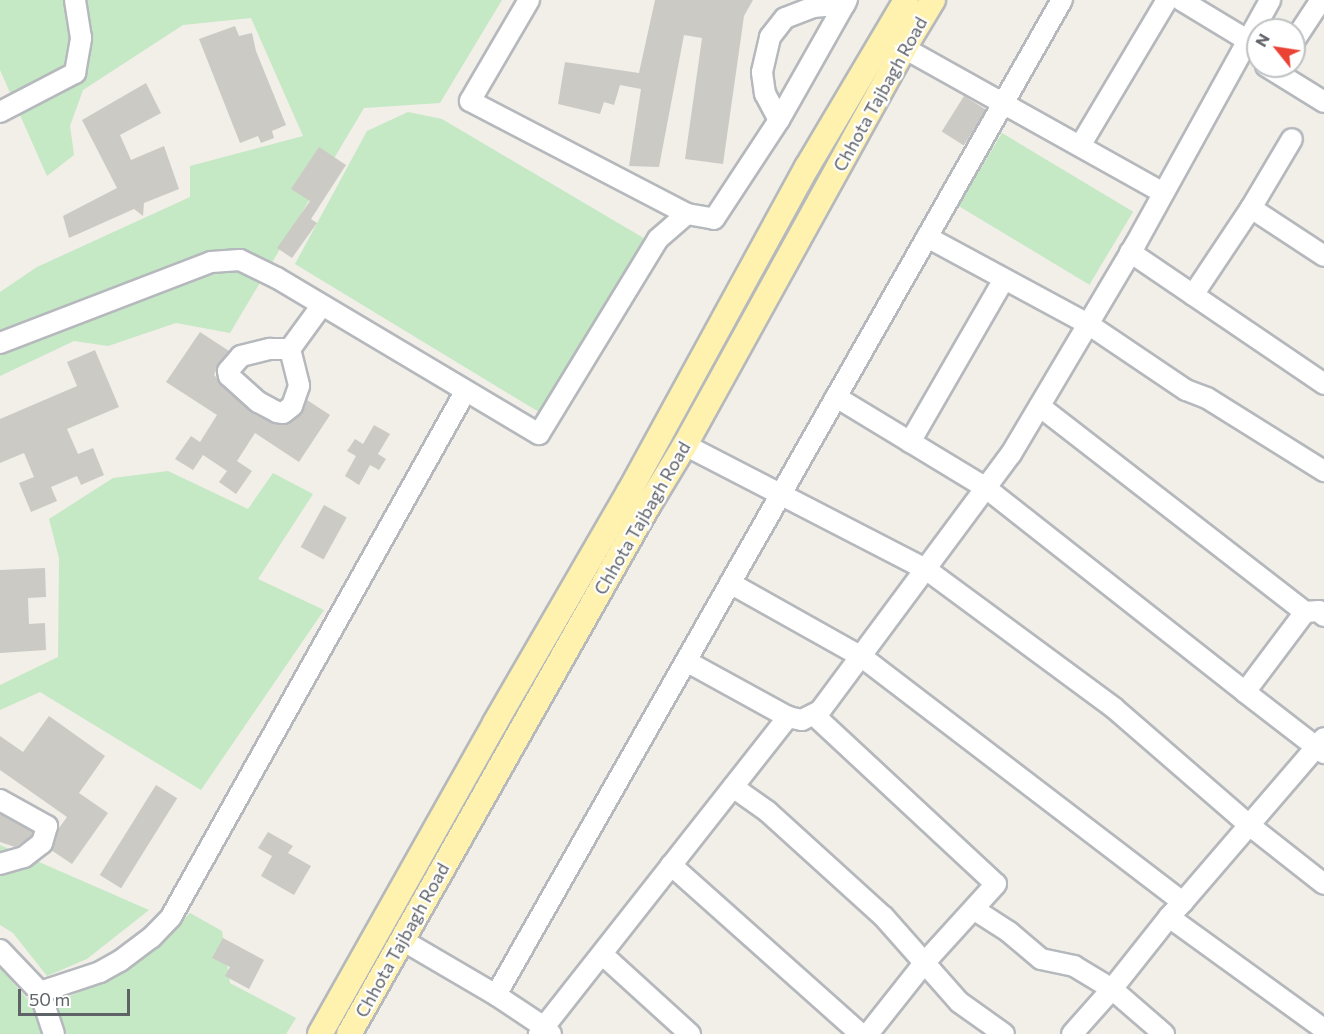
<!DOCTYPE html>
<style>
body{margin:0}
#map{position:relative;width:1324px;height:1034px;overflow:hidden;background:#f1efe8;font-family:Commissioner,sans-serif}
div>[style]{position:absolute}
.green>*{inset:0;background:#c5e8c5;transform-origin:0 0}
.building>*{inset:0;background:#cccac5;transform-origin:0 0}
.roads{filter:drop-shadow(2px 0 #b5b8bc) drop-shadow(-2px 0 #b5b8bc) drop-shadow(0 2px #b5b8bc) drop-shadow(0 -2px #b5b8bc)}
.minor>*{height:20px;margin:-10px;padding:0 10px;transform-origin:10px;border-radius:10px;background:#fff}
.major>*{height:24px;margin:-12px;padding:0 12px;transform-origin:12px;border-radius:12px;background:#fff2af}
span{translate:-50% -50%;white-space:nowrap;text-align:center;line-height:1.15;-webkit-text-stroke:4.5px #fff;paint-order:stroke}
.street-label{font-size:18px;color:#5f6368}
.north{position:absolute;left:1246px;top:18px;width:60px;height:60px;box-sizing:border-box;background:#fff;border:2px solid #bfc1c3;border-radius:50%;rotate:300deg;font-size:16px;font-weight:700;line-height:24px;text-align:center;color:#5f6368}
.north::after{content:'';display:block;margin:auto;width:21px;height:27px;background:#ea4335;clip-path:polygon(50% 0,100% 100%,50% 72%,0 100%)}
.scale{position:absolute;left:18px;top:989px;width:112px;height:27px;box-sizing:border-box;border:3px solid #5f6368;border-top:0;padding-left:8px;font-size:18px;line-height:21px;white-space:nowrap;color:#5f6368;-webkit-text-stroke:4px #fff;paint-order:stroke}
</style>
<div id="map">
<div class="green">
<div style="clip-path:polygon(0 0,502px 0,440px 103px,364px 108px,230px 333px,176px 323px,108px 346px,74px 341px,0 376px,0 292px,37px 267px,190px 197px,190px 166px,303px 136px,251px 18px,183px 25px,83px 90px,70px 126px,74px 155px,47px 176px,0 70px)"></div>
<div style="clip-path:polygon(408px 112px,442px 119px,647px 240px,544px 415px,295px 264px,367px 131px)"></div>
<div style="left:1002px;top:133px;width:153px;height:85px;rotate:31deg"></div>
<div style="clip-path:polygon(168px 471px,248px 509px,273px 473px,313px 494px,258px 579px,324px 610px,201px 790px,40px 692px,0 710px,0 685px,58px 657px,59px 558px,49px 519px,113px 478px)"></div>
<div style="clip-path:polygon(0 845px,149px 910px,87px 959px,47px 976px,13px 933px,0 925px)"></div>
<div style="clip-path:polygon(190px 913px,222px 931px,230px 983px,296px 1018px,286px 1034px,0 1034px,0 968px,30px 1002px,59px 1001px,132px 968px)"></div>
</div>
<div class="building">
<div style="clip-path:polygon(655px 0,753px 0,744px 16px,723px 164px,685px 159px,702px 38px,684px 35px,659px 167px,629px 166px,641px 89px,620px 85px,614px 105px,604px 102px,600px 114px,558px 104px,565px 62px,639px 73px)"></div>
<div style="clip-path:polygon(235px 26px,239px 36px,252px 33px,256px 51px,286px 125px,272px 131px,274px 138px,261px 143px,258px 136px,240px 143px,199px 39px)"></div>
<div style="clip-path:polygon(146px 83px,161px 113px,120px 135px,131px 160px,164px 146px,179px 189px,144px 203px,143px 216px,134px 209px,69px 238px,63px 216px,117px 188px,82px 120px)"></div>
<div style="left:964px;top:96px;width:26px;height:42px;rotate:32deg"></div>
<div style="clip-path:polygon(319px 147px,346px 165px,311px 219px,317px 223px,292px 258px,277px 248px,310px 201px,291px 189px)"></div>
<div style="clip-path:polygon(200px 332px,229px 351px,219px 364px,214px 375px,252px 413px,272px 423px,285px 425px,300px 415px,307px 400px,330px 415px,299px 462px,255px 433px,237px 461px,252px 471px,236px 494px,219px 482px,227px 471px,203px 455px,193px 470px,175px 459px,191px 436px,200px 442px,217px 415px,166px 382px)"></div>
<div style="clip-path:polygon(95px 350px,119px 407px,67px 429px,78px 454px,93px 448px,104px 475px,81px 485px,77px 476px,51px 487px,57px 501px,31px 512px,19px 483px,34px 477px,24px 453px,0 463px,0 419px,77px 386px,67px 362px)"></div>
<div style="clip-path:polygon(374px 425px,390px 434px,378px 454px,386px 459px,379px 470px,370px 465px,359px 485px,345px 476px,356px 456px,347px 451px,355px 439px,363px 444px)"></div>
<div style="left:324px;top:505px;width:26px;height:48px;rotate:29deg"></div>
<div style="clip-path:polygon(45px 568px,46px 597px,28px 598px,29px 624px,45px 623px,46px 650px,0 653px,0 570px)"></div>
<div style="clip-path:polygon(49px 716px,105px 756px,79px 793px,108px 813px,72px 864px,51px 850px,59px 828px,67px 817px,0 770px,0 736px,23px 752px)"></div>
<div style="left:156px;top:785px;width:25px;height:106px;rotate:32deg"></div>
<div style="clip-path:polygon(0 814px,33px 832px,32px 836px,15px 847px,0 842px)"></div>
<div style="clip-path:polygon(268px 832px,293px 846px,288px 853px,311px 866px,294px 895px,261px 876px,272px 856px,258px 848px)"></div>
<div style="clip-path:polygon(223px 938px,264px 960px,249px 989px,225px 976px,230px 967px,212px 958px)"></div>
</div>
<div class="roads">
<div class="minor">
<div style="left:529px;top:0;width:117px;rotate:120.3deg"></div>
<div style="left:470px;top:101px;width:245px;rotate:27.5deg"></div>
<div style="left:687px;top:214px;width:27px;rotate:10deg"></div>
<div style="left:714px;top:219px;width:118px;rotate:-56.7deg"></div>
<div style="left:779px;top:120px;width:138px;rotate:-60.5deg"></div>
<div style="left:1181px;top:0;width:77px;rotate:31.2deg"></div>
<div style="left:895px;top:39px;width:13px;rotate:45deg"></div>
<div style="left:904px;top:48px;width:297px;rotate:29.2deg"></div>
<div style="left:1294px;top:41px;width:49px;rotate:-56.6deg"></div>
<div style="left:1266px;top:66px;width:68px;rotate:31.8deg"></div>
<div style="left:0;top:112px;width:85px;rotate:-27.5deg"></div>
<div style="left:75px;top:73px;width:36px;rotate:-80deg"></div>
<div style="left:81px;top:38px;width:38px;rotate:-99deg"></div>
<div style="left:779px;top:120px;width:30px;rotate:-118deg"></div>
<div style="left:765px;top:94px;width:22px;rotate:-98deg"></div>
<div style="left:762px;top:72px;width:36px;rotate:-77deg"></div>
<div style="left:770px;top:37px;width:24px;rotate:-52deg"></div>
<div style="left:785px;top:18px;width:30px;rotate:-21deg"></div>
<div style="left:813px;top:7px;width:32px;rotate:-5deg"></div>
<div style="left:1080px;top:146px;width:170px;rotate:-59.2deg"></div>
<div style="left:1251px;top:208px;width:80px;rotate:-59.3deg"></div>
<div style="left:927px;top:237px;width:183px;rotate:28.4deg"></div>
<div style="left:1088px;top:324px;width:118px;rotate:34deg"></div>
<div style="left:1186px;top:390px;width:22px;rotate:21deg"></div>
<div style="left:1207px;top:398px;width:138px;rotate:32deg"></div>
<div style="left:1130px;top:252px;width:235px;rotate:34.2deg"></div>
<div style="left:1193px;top:295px;width:105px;rotate:-56.3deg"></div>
<div style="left:1251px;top:208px;width:87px;rotate:33.3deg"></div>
<div style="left:0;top:343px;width:226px;rotate:-21deg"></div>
<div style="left:211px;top:262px;width:29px;rotate:-4deg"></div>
<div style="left:240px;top:260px;width:41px;rotate:25.9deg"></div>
<div style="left:277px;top:278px;width:305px;rotate:30.8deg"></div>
<div style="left:539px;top:434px;width:228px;rotate:-58.6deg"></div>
<div style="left:658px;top:239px;width:38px;rotate:-41deg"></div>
<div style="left:290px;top:349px;width:38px;rotate:76deg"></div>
<div style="left:299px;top:386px;width:21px;rotate:109deg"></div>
<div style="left:292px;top:406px;width:11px;rotate:142deg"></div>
<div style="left:283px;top:413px;width:6px;rotate:-171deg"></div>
<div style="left:277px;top:412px;width:21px;rotate:-152deg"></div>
<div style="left:258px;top:402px;width:39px;rotate:-138deg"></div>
<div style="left:229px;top:376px;width:5px;rotate:-101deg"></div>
<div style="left:228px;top:371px;width:20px;rotate:-49deg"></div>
<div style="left:241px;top:356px;width:30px;rotate:-14deg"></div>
<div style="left:270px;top:349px;width:20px"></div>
<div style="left:290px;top:349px;width:54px;rotate:-54deg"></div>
<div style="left:836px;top:397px;width:175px;rotate:31.2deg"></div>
<div style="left:986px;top:488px;width:330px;rotate:38.2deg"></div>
<div style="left:1245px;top:692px;width:100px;rotate:-53.1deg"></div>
<div style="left:1305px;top:612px;width:336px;rotate:-142.2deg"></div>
<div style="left:910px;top:442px;width:188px;rotate:-60deg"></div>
<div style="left:685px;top:445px;width:272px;rotate:27.3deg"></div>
<div style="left:927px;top:570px;width:232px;rotate:36.4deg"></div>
<div style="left:1114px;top:708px;width:179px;rotate:40.9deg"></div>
<div style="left:1249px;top:825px;width:95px;rotate:38.2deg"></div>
<div style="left:730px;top:583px;width:151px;rotate:29.3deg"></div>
<div style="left:862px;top:657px;width:404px;rotate:37.4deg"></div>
<div style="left:1183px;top:902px;width:21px;rotate:133deg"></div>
<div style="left:1169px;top:917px;width:191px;rotate:35.9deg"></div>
<div style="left:1305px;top:612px;width:14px;rotate:-4deg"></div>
<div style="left:1319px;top:611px;width:7px;rotate:45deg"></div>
<div style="left:686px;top:661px;width:116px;rotate:28.8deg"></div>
<div style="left:1245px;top:692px;width:100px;rotate:37.7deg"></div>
<div style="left:814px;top:715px;width:248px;rotate:42.9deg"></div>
<div style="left:996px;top:884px;width:105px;rotate:132.3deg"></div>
<div style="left:925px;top:962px;width:92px;rotate:128.4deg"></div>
<div style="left:733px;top:787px;width:42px;rotate:35.2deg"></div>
<div style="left:767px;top:811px;width:156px;rotate:42.2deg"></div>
<div style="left:883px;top:916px;width:115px;rotate:48.5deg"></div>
<div style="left:959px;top:1002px;width:55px;rotate:35.4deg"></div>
<div style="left:0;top:800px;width:54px;rotate:29deg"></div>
<div style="left:47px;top:826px;width:18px;rotate:106deg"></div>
<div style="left:42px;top:843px;width:23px;rotate:142deg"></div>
<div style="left:24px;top:857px;width:25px;rotate:164deg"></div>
<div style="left:671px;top:865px;width:254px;rotate:41.7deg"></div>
<div style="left:1183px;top:902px;width:216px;rotate:-49.3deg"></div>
<div style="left:975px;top:910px;width:40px;rotate:32.9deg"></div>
<div style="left:1009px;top:932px;width:42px;rotate:40.2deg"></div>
<div style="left:1041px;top:959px;width:34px;rotate:12deg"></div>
<div style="left:1074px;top:966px;width:44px;rotate:31.2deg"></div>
<div style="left:1112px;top:989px;width:60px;rotate:131.6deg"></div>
<div style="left:402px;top:940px;width:109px;rotate:30.3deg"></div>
<div style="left:496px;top:995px;width:1145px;rotate:-60.37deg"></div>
<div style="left:0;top:950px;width:58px;rotate:46.4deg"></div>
<div style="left:40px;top:992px;width:63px;rotate:-18.4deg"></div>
<div style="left:100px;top:972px;width:23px;rotate:-29deg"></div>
<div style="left:120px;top:961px;width:39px;rotate:-37deg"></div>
<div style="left:151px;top:938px;width:29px;rotate:-46deg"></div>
<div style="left:171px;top:917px;width:602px;rotate:-60.75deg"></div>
<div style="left:602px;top:954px;width:119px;rotate:42.3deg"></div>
<div style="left:40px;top:992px;width:44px;rotate:71.6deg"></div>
<div style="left:496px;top:995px;width:58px;rotate:33.7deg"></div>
<div style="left:544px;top:1027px;width:9px;rotate:126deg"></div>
<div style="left:551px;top:1034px;width:10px;rotate:-135deg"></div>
<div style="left:544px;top:1027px;width:395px;rotate:-51.8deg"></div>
<div style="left:788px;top:717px;width:14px;rotate:12deg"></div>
<div style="left:802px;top:720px;width:20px;rotate:-27deg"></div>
<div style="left:820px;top:711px;width:320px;rotate:-53.4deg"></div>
<div style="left:1011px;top:454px;width:243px;rotate:-59.3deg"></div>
<div style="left:1135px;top:245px;width:280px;rotate:-61.1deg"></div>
<div style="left:1164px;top:1034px;width:69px;rotate:-139.1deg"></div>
<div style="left:1112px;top:989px;width:92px;rotate:-51.6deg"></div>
</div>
<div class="major">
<div style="left:320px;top:1034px;width:357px;rotate:-60.6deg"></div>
<div style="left:495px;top:723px;width:267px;rotate:-59.9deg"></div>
<div style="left:629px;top:492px;width:371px;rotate:-61.3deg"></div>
<div style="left:807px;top:167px;width:194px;rotate:-59.3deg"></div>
<div style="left:349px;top:1034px;width:607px;rotate:-60.48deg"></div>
<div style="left:648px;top:506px;width:71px;rotate:-58.8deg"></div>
<div style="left:685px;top:445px;width:453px;rotate:-61.1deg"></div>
<div style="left:904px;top:48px;width:56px;rotate:-58.9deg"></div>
</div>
</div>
<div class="street-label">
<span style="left:880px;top:94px;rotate:-61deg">Chhota Tajbagh Road</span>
<span style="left:642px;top:518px;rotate:-60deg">Chhota Tajbagh Road</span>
<span style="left:402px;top:940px;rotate:-61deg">Chhota Tajbagh Road</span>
</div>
<div class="north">N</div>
<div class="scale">50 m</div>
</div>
